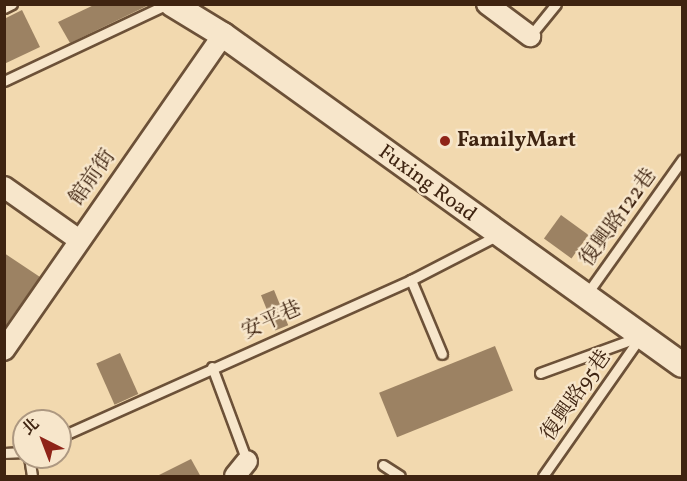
<!DOCTYPE html>
<meta charset="utf-8">
<style>
body{margin:0}
#map{position:relative;width:687px;height:481px;overflow:hidden;background:#f2d9af;font-family:Vollkorn,"Noto Serif TC",serif}
div>[style]{position:absolute}
.building>*{inset:0;background:#9c8263;transform-origin:0 0}
.roads{filter:drop-shadow(2px 0 #6c5138) drop-shadow(-2px 0 #6c5138) drop-shadow(0 2px #6c5138) drop-shadow(0 -2px #6c5138)}
.service>*{height:9px;margin:-4.5px;padding:0 4.5px;transform-origin:4.5px;border-radius:4.5px;background:#f7e6cb}
.minor>*{height:20px;margin:-10px;padding:0 10px;transform-origin:10px;border-radius:10px;background:#f7e6cb}
.tertiary>*{height:24px;margin:-12px;padding:0 12px;transform-origin:12px;border-radius:12px;background:#f7e6cb}
.dots>*{width:16px;height:16px;translate:-50% -50%;box-sizing:border-box;border:3px solid #f7e6cb;border-radius:50%}
span{translate:-50% -50%;white-space:nowrap;text-align:center;line-height:1.15;-webkit-text-stroke:4.5px #f7e6cb;paint-order:stroke}
.poi-label{font-size:21px;color:#3f2411;font-weight:700}
.left{translate:0 -50%;text-align:left}
.street-label{font-size:21px;color:#3f2411}
.frame{position:absolute;inset:0;border:6px solid #3f2411;pointer-events:none}
.north{position:absolute;left:12px;top:409px;width:60px;height:60px;box-sizing:border-box;background:#f7e6cb;border:2px solid #ad9881;border-radius:50%;rotate:318deg;font-size:16px;font-weight:700;line-height:24px;text-align:center;color:#3f2411}
.north::after{content:'';display:block;margin:auto;width:21px;height:27px;background:#8f2418;clip-path:polygon(50% 0,100% 100%,50% 72%,0 100%)}
</style>
<div id="map">
<div class="building">
<div style="clip-path:polygon(96px 4px,151px 4px,70px 43px,58px 22px)"></div>
<div style="clip-path:polygon(22px 10px,40px 47px,4px 64px,4px 19px)"></div>
<div style="left:561px;top:215px;width:34px;height:29px;rotate:36deg"></div>
<div style="clip-path:polygon(4px 253px,40px 277px,4px 328px)"></div>
<div style="left:274px;top:290px;width:38px;height:14px;rotate:68deg"></div>
<div style="left:495px;top:346px;width:48px;height:125px;rotate:68deg"></div>
<div style="left:120px;top:353px;width:45px;height:26px;rotate:66deg"></div>
<div style="clip-path:polygon(191px 459px,201px 477px,155px 477px)"></div>
</div>
<div class="roads">
<div class="service">
<div style="left:4px;top:8px;width:9px;rotate:-27deg"></div>
<div style="left:530px;top:36px;width:41px;rotate:-50.9deg"></div>
<div style="left:4px;top:81px;width:181px;rotate:-25.2deg"></div>
<div style="left:411px;top:280px;width:80px;rotate:67.3deg"></div>
<div style="left:586px;top:295px;width:166px;rotate:-54.6deg"></div>
<div style="left:212px;top:367px;width:100px;rotate:69.6deg"></div>
<div style="left:540px;top:373px;width:105px;rotate:-20deg"></div>
<div style="left:60px;top:437px;width:385px;rotate:-24.1deg"></div>
<div style="left:411px;top:280px;width:98px;rotate:-27.3deg"></div>
<div style="left:4px;top:453px;width:20px;rotate:-3deg"></div>
<div style="left:29px;top:457px;width:19px;rotate:81deg"></div>
<div style="left:383px;top:465px;width:20px;rotate:33deg"></div>
<div style="left:543px;top:476px;width:171px;rotate:-55deg"></div>
</div>
<div class="minor">
<div style="left:487px;top:4px;width:54px;rotate:36.7deg"></div>
<div style="left:4px;top:187px;width:92px;rotate:35.2deg"></div>
<div style="left:4px;top:350px;width:384px;rotate:-55.2deg"></div>
<div style="left:235px;top:476px;width:19px;rotate:-51deg"></div>
</div>
<div class="tertiary">
<div style="left:172px;top:4px;width:60px;rotate:31.3deg"></div>
<div style="left:223px;top:35px;width:565px;rotate:35.71deg"></div>
</div>
</div>
<div class="dots">
<div style="left:445px;top:141px;background:#8f2418"></div>
</div>
<div class="poi-label">
<span class="left" style="left:457px;top:141px">FamilyMart</span>
</div>
<div class="street-label">
<span style="left:93px;top:178px;rotate:-55deg">館前街</span>
<span style="left:427px;top:184px;rotate:36deg">Fuxing Road</span>
<span style="left:619px;top:218px;rotate:-54deg">復興路122巷</span>
<span style="left:272px;top:321px;rotate:-24deg">安平巷</span>
<span style="left:577px;top:396px;rotate:-55deg">復興路95巷</span>
</div>
<div class="frame"></div>
<div class="north">北</div>
</div>
